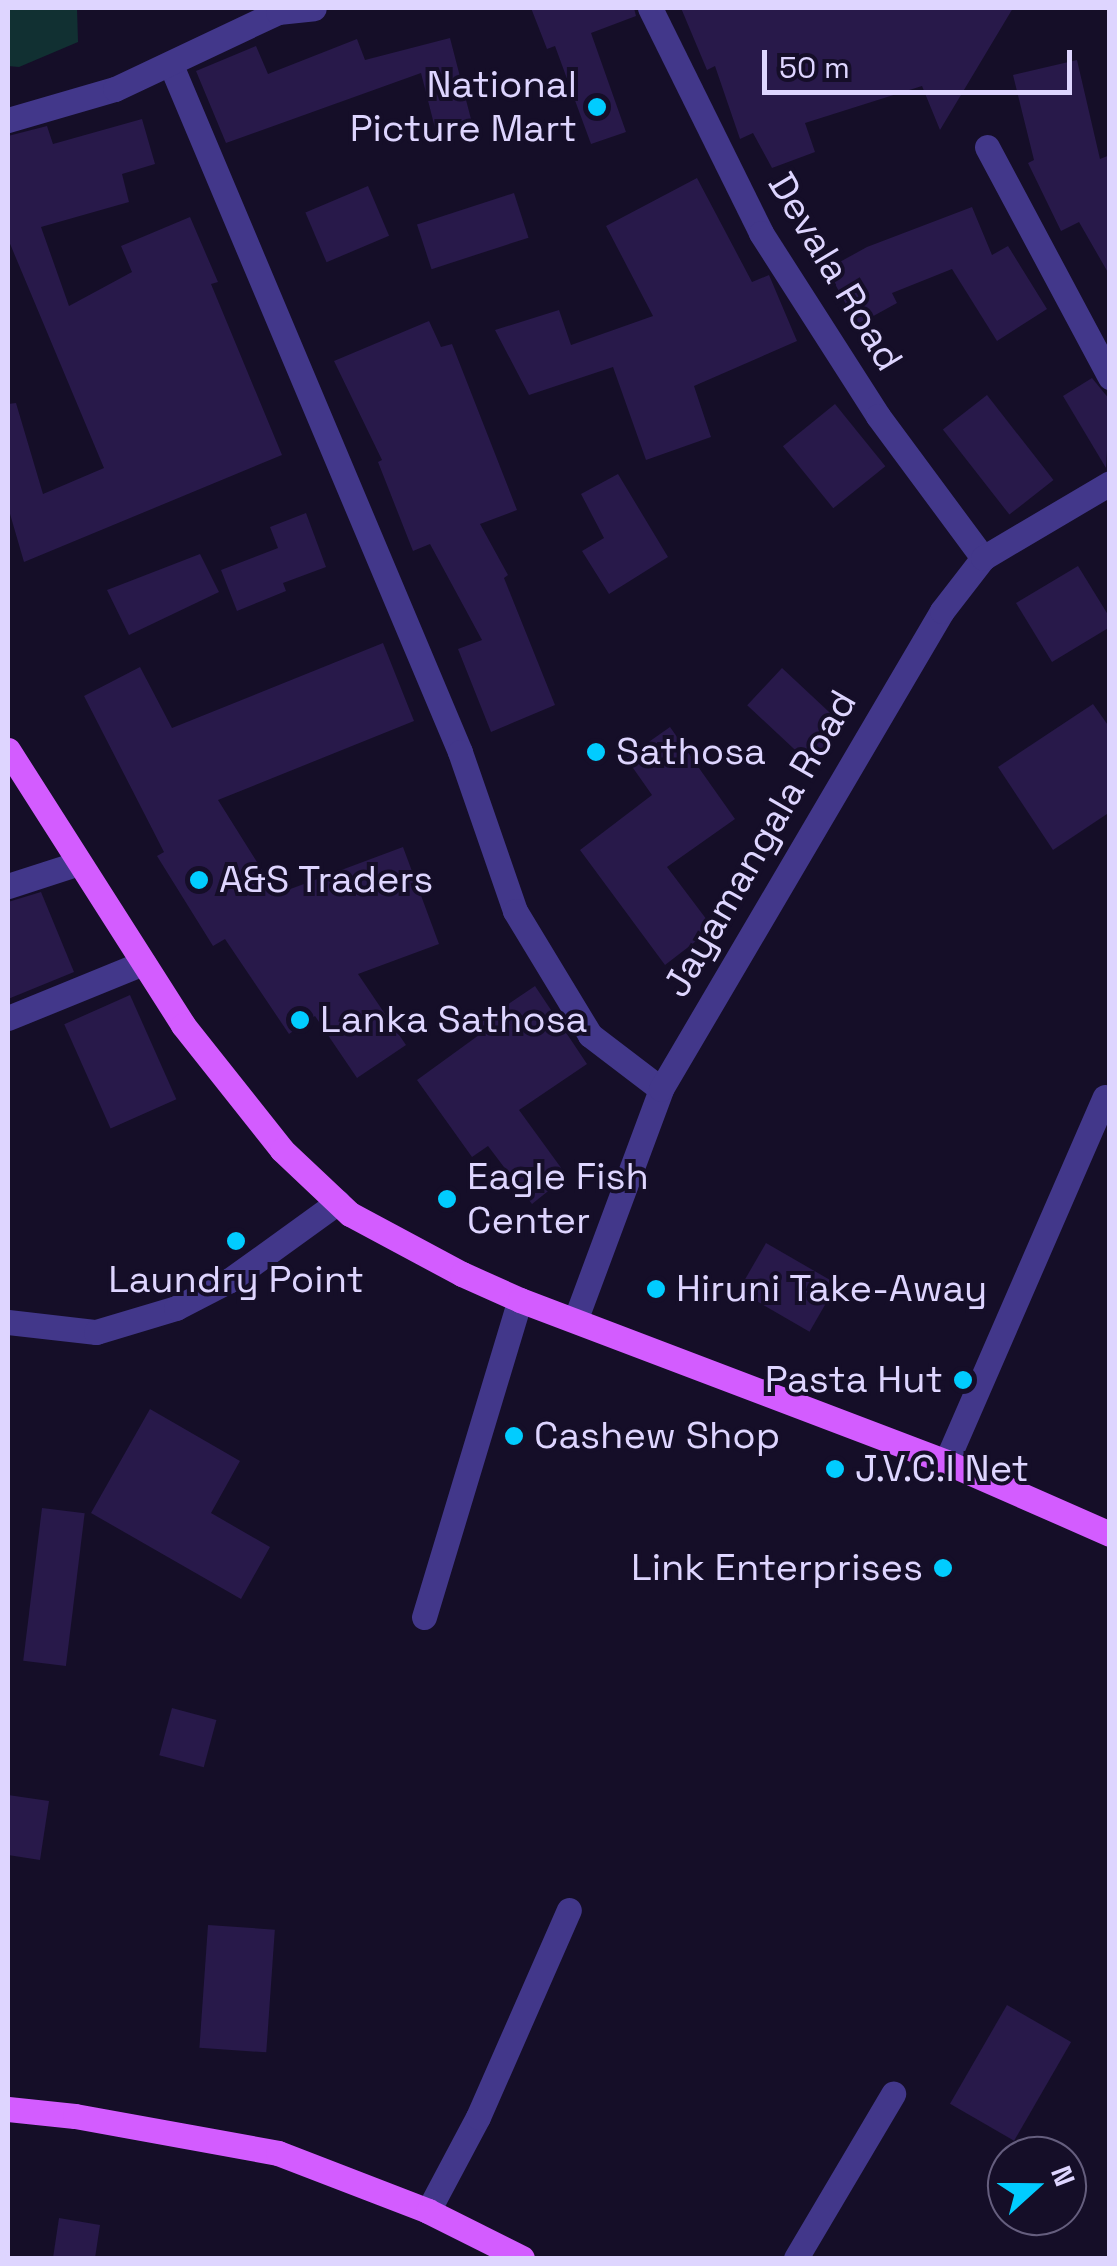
<!DOCTYPE html>
<style>
body{margin:0}
#map{position:relative;width:1117px;height:2266px;overflow:hidden;background:#150e28;font-family:"Space Grotesk",sans-serif}
div>[style]{position:absolute}
.green>*{inset:0;background:#113032}
.building>*{inset:0;background:#28194a;transform-origin:0 0}
.minor>*{height:25px;margin:-12.5px;padding:0 12.5px;transform-origin:12.5px;border-radius:12.5px;background:#42378a}
.primary>*{height:25px;margin:-12.5px;padding:0 12.5px;transform-origin:12.5px;border-radius:12.5px;background:#d35cff}
.dots>*{width:28px;height:28px;translate:-50% -50%;box-sizing:border-box;border:5px solid #150e28;border-radius:50%}
span{translate:-50% -50%;white-space:nowrap;text-align:center;line-height:1.15;-webkit-text-stroke:8px #150e28;paint-order:stroke}
.poi-label{font-size:38px;color:#ded5ff}
.right{translate:-100% -50%;text-align:right}
.left{translate:0 -50%;text-align:left}
.street-label{font-size:38px;color:#ded5ff}
.frame{position:absolute;inset:0;border:10px solid #ded5ff;pointer-events:none}
.north{position:absolute;left:987px;top:2136px;width:100px;height:100px;box-sizing:border-box;background:#150e28;border:2px solid #655e7e;border-radius:50%;rotate:69deg;font-size:28px;font-weight:700;line-height:40px;text-align:center;color:#ded5ff}
.north::after{content:'';display:block;margin:auto;width:35px;height:45px;background:#01ccff;clip-path:polygon(50% 0,100% 100%,50% 72%,0 100%)}
.scale{position:absolute;left:762px;top:50px;width:310px;height:45px;box-sizing:border-box;border:5px solid #ded5ff;border-top:0;padding-left:12px;font-size:30px;line-height:35px;white-space:nowrap;color:#ded5ff;-webkit-text-stroke:8px #150e28;paint-order:stroke}
</style>
<div id="map">
<div class="green">
<div style="clip-path:polygon(8px 8px,77px 8px,78px 42px,19px 67px,8px 66px)"></div>
</div>
<div class="building">
<div style="clip-path:polygon(531px 8px,634px 8px,636px 16px,591px 33px,626px 132px,591px 144px,555px 46px,547px 49px)"></div>
<div style="clip-path:polygon(681px 8px,1013px 8px,940px 130px,922px 86px,805px 123px,815px 152px,772px 168px,753px 133px,740px 139px,715px 66px,707px 70px)"></div>
<div style="clip-path:polygon(450px 38px,472px 123px,436px 132px,421px 73px,226px 143px,196px 71px,256px 46px,268px 74px,357px 39px,365px 60px)"></div>
<div style="clip-path:polygon(1077px 60px,1100px 159px,1110px 155px,1110px 276px,1079px 222px,1061px 231px,1028px 163px,1034px 160px,1013px 75px)"></div>
<div style="clip-path:polygon(142px 119px,155px 164px,122px 174px,129px 202px,41px 227px,69px 306px,132px 272px,121px 246px,190px 217px,218px 282px,211px 284px,282px 455px,24px 562px,8px 507px,8px 404px,16px 403px,43px 494px,104px 468px,8px 239px,8px 136px,47px 126px,53px 144px)"></div>
<div style="clip-path:polygon(697px 178px,752px 282px,769px 275px,797px 341px,694px 386px,711px 437px,646px 460px,613px 367px,529px 395px,495px 330px,559px 310px,571px 345px,653px 316px,606px 226px)"></div>
<div style="left:368px;top:186px;width:54px;height:68px;rotate:67deg"></div>
<div style="left:514px;top:193px;width:47px;height:102px;rotate:72deg"></div>
<div style="clip-path:polygon(972px 207px,992px 255px,1008px 246px,1047px 309px,997px 341px,952px 269px,892px 293px,897px 303px,857px 325px,827px 269px,867px 247px)"></div>
<div style="clip-path:polygon(429px 321px,441px 347px,452px 344px,517px 510px,480px 524px,508px 575px,504px 578px,555px 705px,491px 732px,458px 649px,482px 640px,430px 544px,413px 551px,378px 462px,382px 460px,334px 361px)"></div>
<div style="clip-path:polygon(1092px 378px,1110px 400px,1106px 468px,1063px 396px)"></div>
<div style="left:987px;top:395px;width:108px;height:56px;rotate:52deg"></div>
<div style="left:835px;top:404px;width:80px;height:67px;rotate:51deg"></div>
<div style="clip-path:polygon(618px 474px,668px 557px,609px 594px,582px 551px,604px 538px,581px 494px)"></div>
<div style="clip-path:polygon(306px 513px,326px 567px,283px 583px,286px 591px,237px 611px,221px 570px,278px 548px,270px 527px)"></div>
<div style="clip-path:polygon(200px 554px,219px 592px,129px 635px,107px 590px)"></div>
<div style="clip-path:polygon(1078px 566px,1110px 618px,1110px 627px,1052px 662px,1016px 603px)"></div>
<div style="clip-path:polygon(383px 643px,414px 721px,218px 800px,277px 894px,403px 847px,439px 944px,358px 974px,406px 1045px,357px 1078px,315px 1016px,289px 1034px,225px 939px,213px 946px,157px 856px,164px 852px,84px 696px,140px 667px,172px 728px)"></div>
<div style="left:782px;top:668px;width:86px;height:51px;rotate:43deg"></div>
<div style="clip-path:polygon(1093px 704px,1110px 728px,1110px 812px,1053px 850px,998px 767px)"></div>
<div style="clip-path:polygon(670px 727px,735px 819px,667px 867px,713px 928px,665px 965px,580px 850px,652px 795px,626px 758px)"></div>
<div style="clip-path:polygon(41px 892px,74px 972px,8px 999px,8px 902px)"></div>
<div style="clip-path:polygon(535px 986px,587px 1064px,519px 1110px,567px 1176px,532px 1204px,488px 1146px,472px 1157px,417px 1080px,479px 1035px,474px 1027px)"></div>
<div style="left:130px;top:995px;width:114px;height:72px;rotate:66deg"></div>
<div style="left:766px;top:1243px;width:82px;height:55px;rotate:30deg"></div>
<div style="clip-path:polygon(150px 1409px,240px 1461px,211px 1513px,270px 1547px,241px 1599px,91px 1513px)"></div>
<div style="left:42px;top:1508px;width:43px;height:154px;rotate:7deg"></div>
<div style="left:172px;top:1708px;width:46px;height:49px;rotate:15deg"></div>
<div style="clip-path:polygon(8px 1795px,49px 1801px,40px 1860px,8px 1855px)"></div>
<div style="left:208px;top:1925px;width:67px;height:123px;rotate:4deg"></div>
<div style="left:1007px;top:2005px;width:74px;height:114px;rotate:30deg"></div>
<div style="clip-path:polygon(59px 2218px,100px 2225px,95px 2258px,53px 2258px)"></div>
</div>
<div class="minor">
<div style="left:650px;top:8px;width:251px;rotate:63.7deg"></div>
<div style="left:761px;top:233px;width:217px;rotate:57.4deg"></div>
<div style="left:878px;top:416px;width:177px;rotate:53.5deg"></div>
<div style="left:171px;top:65px;width:745px;rotate:67.18deg"></div>
<div style="left:460px;top:752px;width:168px;rotate:70.9deg"></div>
<div style="left:515px;top:911px;width:145px;rotate:58.8deg"></div>
<div style="left:590px;top:1035px;width:89px;rotate:37.3deg"></div>
<div style="left:8px;top:120px;width:111px;rotate:-16.2deg"></div>
<div style="left:115px;top:89px;width:180px;rotate:-25.3deg"></div>
<div style="left:278px;top:12px;width:36px;rotate:-6deg"></div>
<div style="left:987px;top:147px;width:261px;rotate:61.9deg"></div>
<div style="left:8px;top:886px;width:71px;rotate:-17.9deg"></div>
<div style="left:8px;top:1018px;width:146px;rotate:-22.2deg"></div>
<div style="left:576px;top:1318px;width:244px;rotate:-69.6deg"></div>
<div style="left:661px;top:1089px;width:554px;rotate:-59.55deg"></div>
<div style="left:942px;top:611px;width:67px;rotate:-52.3deg"></div>
<div style="left:983px;top:558px;width:147px;rotate:-30.6deg"></div>
<div style="left:8px;top:1322px;width:89px;rotate:6.5deg"></div>
<div style="left:96px;top:1332px;width:84px;rotate:-16.7deg"></div>
<div style="left:176px;top:1308px;width:61px;rotate:-27.4deg"></div>
<div style="left:230px;top:1280px;width:133px;rotate:-35.8deg"></div>
<div style="left:946px;top:1462px;width:398px;rotate:-66.5deg"></div>
<div style="left:424px;top:1617px;width:331px;rotate:-73.2deg"></div>
<div style="left:428px;top:2211px;width:106px;rotate:-62deg"></div>
<div style="left:478px;top:2117px;width:226px;rotate:-66.3deg"></div>
<div style="left:796px;top:2258px;width:191px;rotate:-59.4deg"></div>
</div>
<div class="primary">
<div style="left:8px;top:750px;width:326px;rotate:57.5deg"></div>
<div style="left:183px;top:1025px;width:159px;rotate:51.6deg"></div>
<div style="left:282px;top:1150px;width:93px;rotate:43.3deg"></div>
<div style="left:350px;top:1214px;width:127px;rotate:28.2deg"></div>
<div style="left:462px;top:1274px;width:64px;rotate:24.1deg"></div>
<div style="left:520px;top:1300px;width:456px;rotate:20.8deg"></div>
<div style="left:946px;top:1462px;width:179px;rotate:23.7deg"></div>
<div style="left:8px;top:2109px;width:67px;rotate:6deg"></div>
<div style="left:75px;top:2116px;width:206px;rotate:10.3deg"></div>
<div style="left:278px;top:2153px;width:161px;rotate:21.1deg"></div>
<div style="left:428px;top:2211px;width:105px;rotate:26.6deg"></div>
</div>
<div class="dots">
<div style="left:597px;top:107px;background:#01ccff"></div>
<div style="left:596px;top:752px;background:#01ccff"></div>
<div style="left:199px;top:880px;background:#01ccff"></div>
<div style="left:300px;top:1020px;background:#01ccff"></div>
<div style="left:447px;top:1199px;background:#01ccff"></div>
<div style="left:236px;top:1241px;background:#01ccff"></div>
<div style="left:656px;top:1289px;background:#01ccff"></div>
<div style="left:963px;top:1380px;background:#01ccff"></div>
<div style="left:514px;top:1436px;background:#01ccff"></div>
<div style="left:835px;top:1469px;background:#01ccff"></div>
<div style="left:943px;top:1568px;background:#01ccff"></div>
</div>
<div class="poi-label">
<span class="right" style="left:577px;top:107px">National<br>Picture Mart</span>
<span class="left" style="left:616px;top:752px">Sathosa</span>
<span class="left" style="left:219px;top:880px">A&amp;S Traders</span>
<span class="left" style="left:320px;top:1020px">Lanka Sathosa</span>
<span class="left" style="left:467px;top:1199px">Eagle Fish<br>Center</span>
<span style="left:236px;top:1280px">Laundry Point</span>
<span class="left" style="left:676px;top:1289px">Hiruni Take-Away</span>
<span class="right" style="left:943px;top:1380px">Pasta Hut</span>
<span class="left" style="left:534px;top:1436px">Cashew Shop</span>
<span class="left" style="left:855px;top:1469px">J.V.C.I Net</span>
<span class="right" style="left:923px;top:1568px">Link Enterprises</span>
</div>
<div class="street-label">
<span style="left:835px;top:272px;rotate:59deg">Devala Road</span>
<span style="left:760px;top:844px;rotate:-60deg">Jayamangala Road</span>
</div>
<div class="frame"></div>
<div class="north">N</div>
<div class="scale">50 m</div>
</div>
